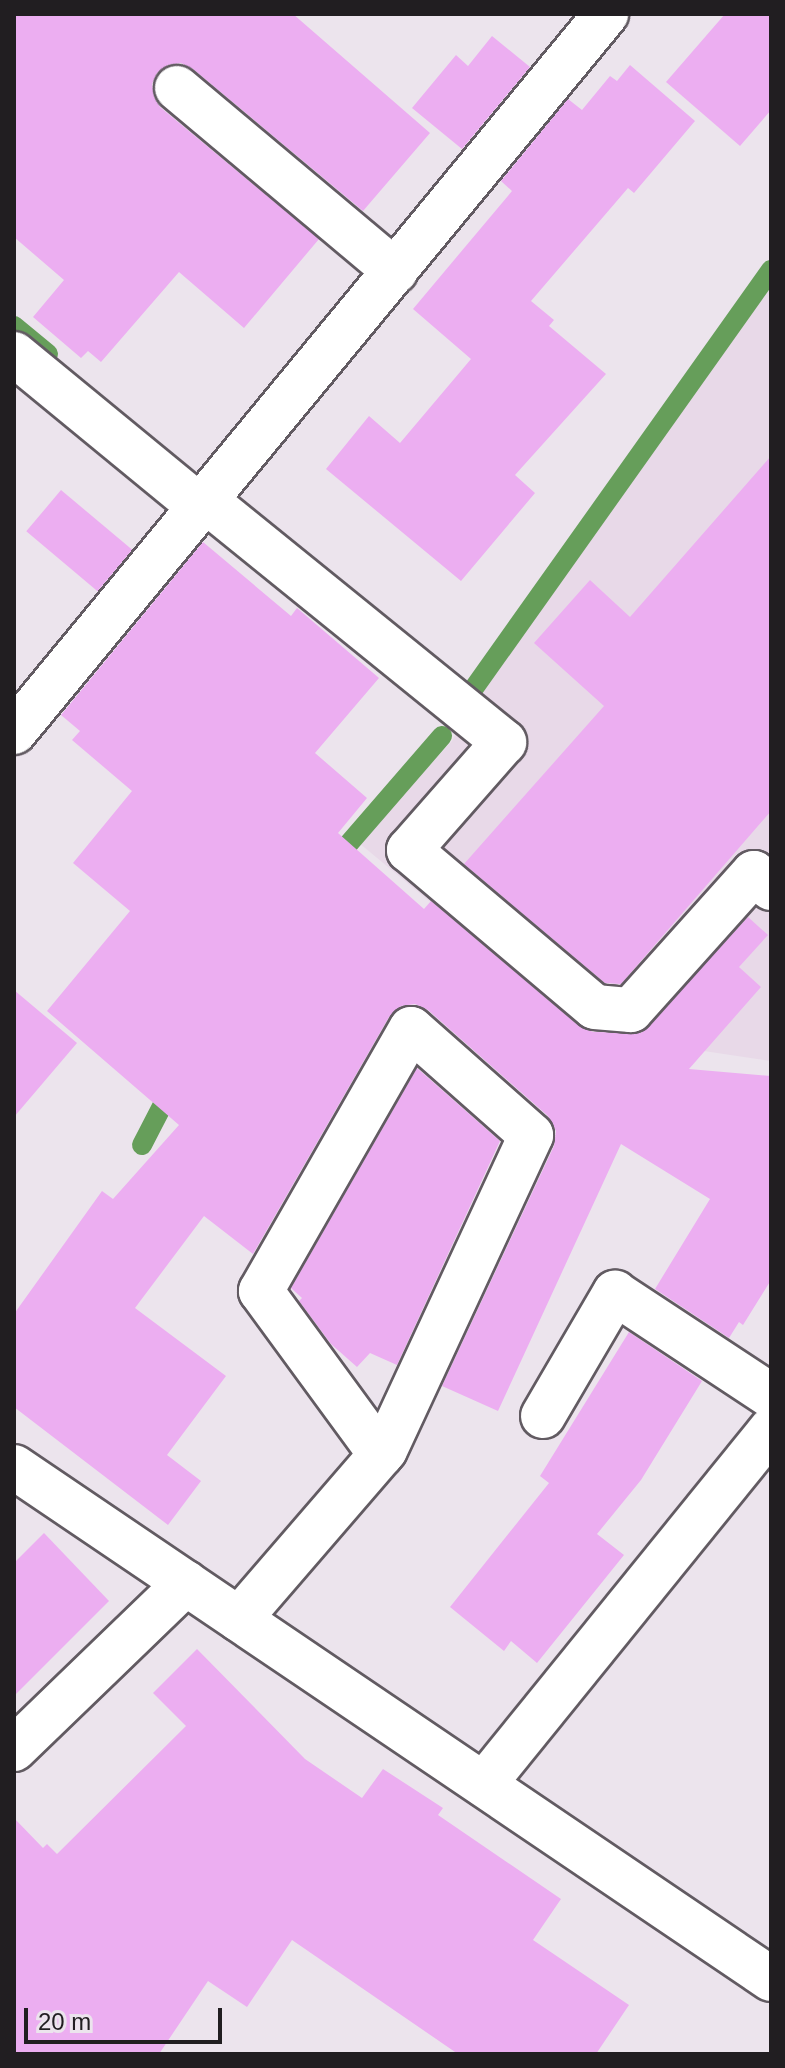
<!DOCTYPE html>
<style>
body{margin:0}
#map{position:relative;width:785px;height:2068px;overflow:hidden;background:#ece4ed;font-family:Arial,sans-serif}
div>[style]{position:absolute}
.built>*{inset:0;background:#e8d9e8}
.stream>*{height:20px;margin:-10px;padding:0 10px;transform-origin:10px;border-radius:10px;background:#669e5a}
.building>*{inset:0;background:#ecaef1;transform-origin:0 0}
.roads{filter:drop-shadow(2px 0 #625b62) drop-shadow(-2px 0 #625b62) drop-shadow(0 2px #625b62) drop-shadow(0 -2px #625b62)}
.minor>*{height:44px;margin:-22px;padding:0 22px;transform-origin:22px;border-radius:22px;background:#fff}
span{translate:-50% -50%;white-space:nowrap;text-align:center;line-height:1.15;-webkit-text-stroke:6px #ece4ed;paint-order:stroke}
.frame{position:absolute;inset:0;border:16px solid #211e21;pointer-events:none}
.scale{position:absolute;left:24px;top:2008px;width:198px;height:36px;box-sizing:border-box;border:4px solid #211e21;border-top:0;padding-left:10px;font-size:24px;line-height:28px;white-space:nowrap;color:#211e21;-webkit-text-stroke:6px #ece4ed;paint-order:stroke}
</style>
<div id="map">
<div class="built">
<div style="clip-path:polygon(771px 282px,771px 1061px,590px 1034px,359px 843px,452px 741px,483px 683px)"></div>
</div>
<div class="stream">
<div style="left:14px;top:326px;width:44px;rotate:39.5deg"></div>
<div style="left:474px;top:688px;width:513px;rotate:-54.61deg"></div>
<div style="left:332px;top:863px;width:168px;rotate:-49.1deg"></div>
<div style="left:142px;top:1145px;width:65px;rotate:-62.7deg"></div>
</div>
<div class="building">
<div style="clip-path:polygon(14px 14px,293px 14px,430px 133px,363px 211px,193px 69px,181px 63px,168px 65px,157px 73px,152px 84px,154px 97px,160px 107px,319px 239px,244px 328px,179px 272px,101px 362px,88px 351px,81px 358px,33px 317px,64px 280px,14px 237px)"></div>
<div style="clip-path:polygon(725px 14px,771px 14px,771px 110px,740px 146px,666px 82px)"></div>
<div style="clip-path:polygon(492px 36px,530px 67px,462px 149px,412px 108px,456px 55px,468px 66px)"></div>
<div style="clip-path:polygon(630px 65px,695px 121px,634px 193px,628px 188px,531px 301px,554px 320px,549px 326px,606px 374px,515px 475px,535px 493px,461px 581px,326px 469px,369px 416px,400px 443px,471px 359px,413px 309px,512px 191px,501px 181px,568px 99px,582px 110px,610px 76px,617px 81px)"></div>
<div style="clip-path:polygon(771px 456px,771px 811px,621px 984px,605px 983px,464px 864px,604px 706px,534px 643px,590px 580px,630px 617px)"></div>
<div style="left:61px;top:490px;width:93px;height:54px;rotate:40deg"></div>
<div style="clip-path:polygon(203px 542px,291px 616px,297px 608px,379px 678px,315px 753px,367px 798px,338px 833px,424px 909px,431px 901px,579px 1026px,593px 1032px,641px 1033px,748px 917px,768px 935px,739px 967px,761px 987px,689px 1069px,771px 1076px,771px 1280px,743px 1325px,739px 1322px,729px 1338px,655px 1289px,710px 1199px,621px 1144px,498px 1411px,442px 1386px,554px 1146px,556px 1131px,548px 1116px,428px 1010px,415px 1004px,401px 1006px,389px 1017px,253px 1254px,204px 1216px,135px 1308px,226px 1376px,167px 1455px,201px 1481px,168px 1525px,14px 1407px,14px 1314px,102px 1191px,113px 1199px,179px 1125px,47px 1011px,130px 911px,73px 863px,132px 791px,72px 740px,80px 731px,61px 715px)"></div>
<div style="clip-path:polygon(14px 990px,77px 1043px,14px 1117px)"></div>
<div style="clip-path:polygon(417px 1068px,500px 1141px,397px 1365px,370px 1353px,357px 1367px,331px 1344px,299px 1301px,302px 1298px,291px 1288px)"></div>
<div style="clip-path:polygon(629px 1332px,702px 1381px,641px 1480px,597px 1534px,624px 1555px,537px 1663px,511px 1641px,504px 1651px,450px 1607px,549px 1483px,540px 1476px)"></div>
<div style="clip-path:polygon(44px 1533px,109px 1601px,14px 1696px,14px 1563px)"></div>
<div style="clip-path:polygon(197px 1649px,305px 1759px,362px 1798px,383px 1769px,443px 1808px,438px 1815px,561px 1899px,533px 1940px,629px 2005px,596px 2054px,458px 2054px,292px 1940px,247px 2007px,208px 1981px,159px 2054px,14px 2054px,14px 1818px,43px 1848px,47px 1844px,57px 1854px,186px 1726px,153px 1693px)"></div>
</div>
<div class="roads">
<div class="minor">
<div style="left:177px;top:88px;width:285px;rotate:40deg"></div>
<div style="left:14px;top:354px;width:241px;rotate:39.4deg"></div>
<div style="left:205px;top:500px;width:385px;rotate:39deg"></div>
<div style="left:504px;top:742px;width:144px;rotate:131.3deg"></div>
<div style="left:409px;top:850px;width:243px;rotate:40.2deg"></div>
<div style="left:595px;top:1007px;width:36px;rotate:5deg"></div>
<div style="left:631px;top:1010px;width:184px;rotate:-48.1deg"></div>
<div style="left:754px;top:873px;width:23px;rotate:41deg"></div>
<div style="left:14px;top:732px;width:931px;rotate:-50.49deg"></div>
<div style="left:543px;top:1416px;width:143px;rotate:-59.7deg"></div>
<div style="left:615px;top:1293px;width:187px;rotate:33.4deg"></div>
<div style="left:14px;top:1467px;width:914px;rotate:34.07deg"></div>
<div style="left:239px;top:1619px;width:223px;rotate:-49.2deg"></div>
<div style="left:385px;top:1450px;width:347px;rotate:-65.1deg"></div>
<div style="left:531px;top:1135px;width:160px;rotate:-138.5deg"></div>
<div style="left:411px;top:1029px;width:302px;rotate:119.8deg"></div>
<div style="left:261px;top:1291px;width:203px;rotate:53.8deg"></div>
<div style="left:14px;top:1749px;width:239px;rotate:-44deg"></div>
<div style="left:484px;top:1784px;width:457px;rotate:-51deg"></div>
</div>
</div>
<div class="frame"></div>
<div class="scale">20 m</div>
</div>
